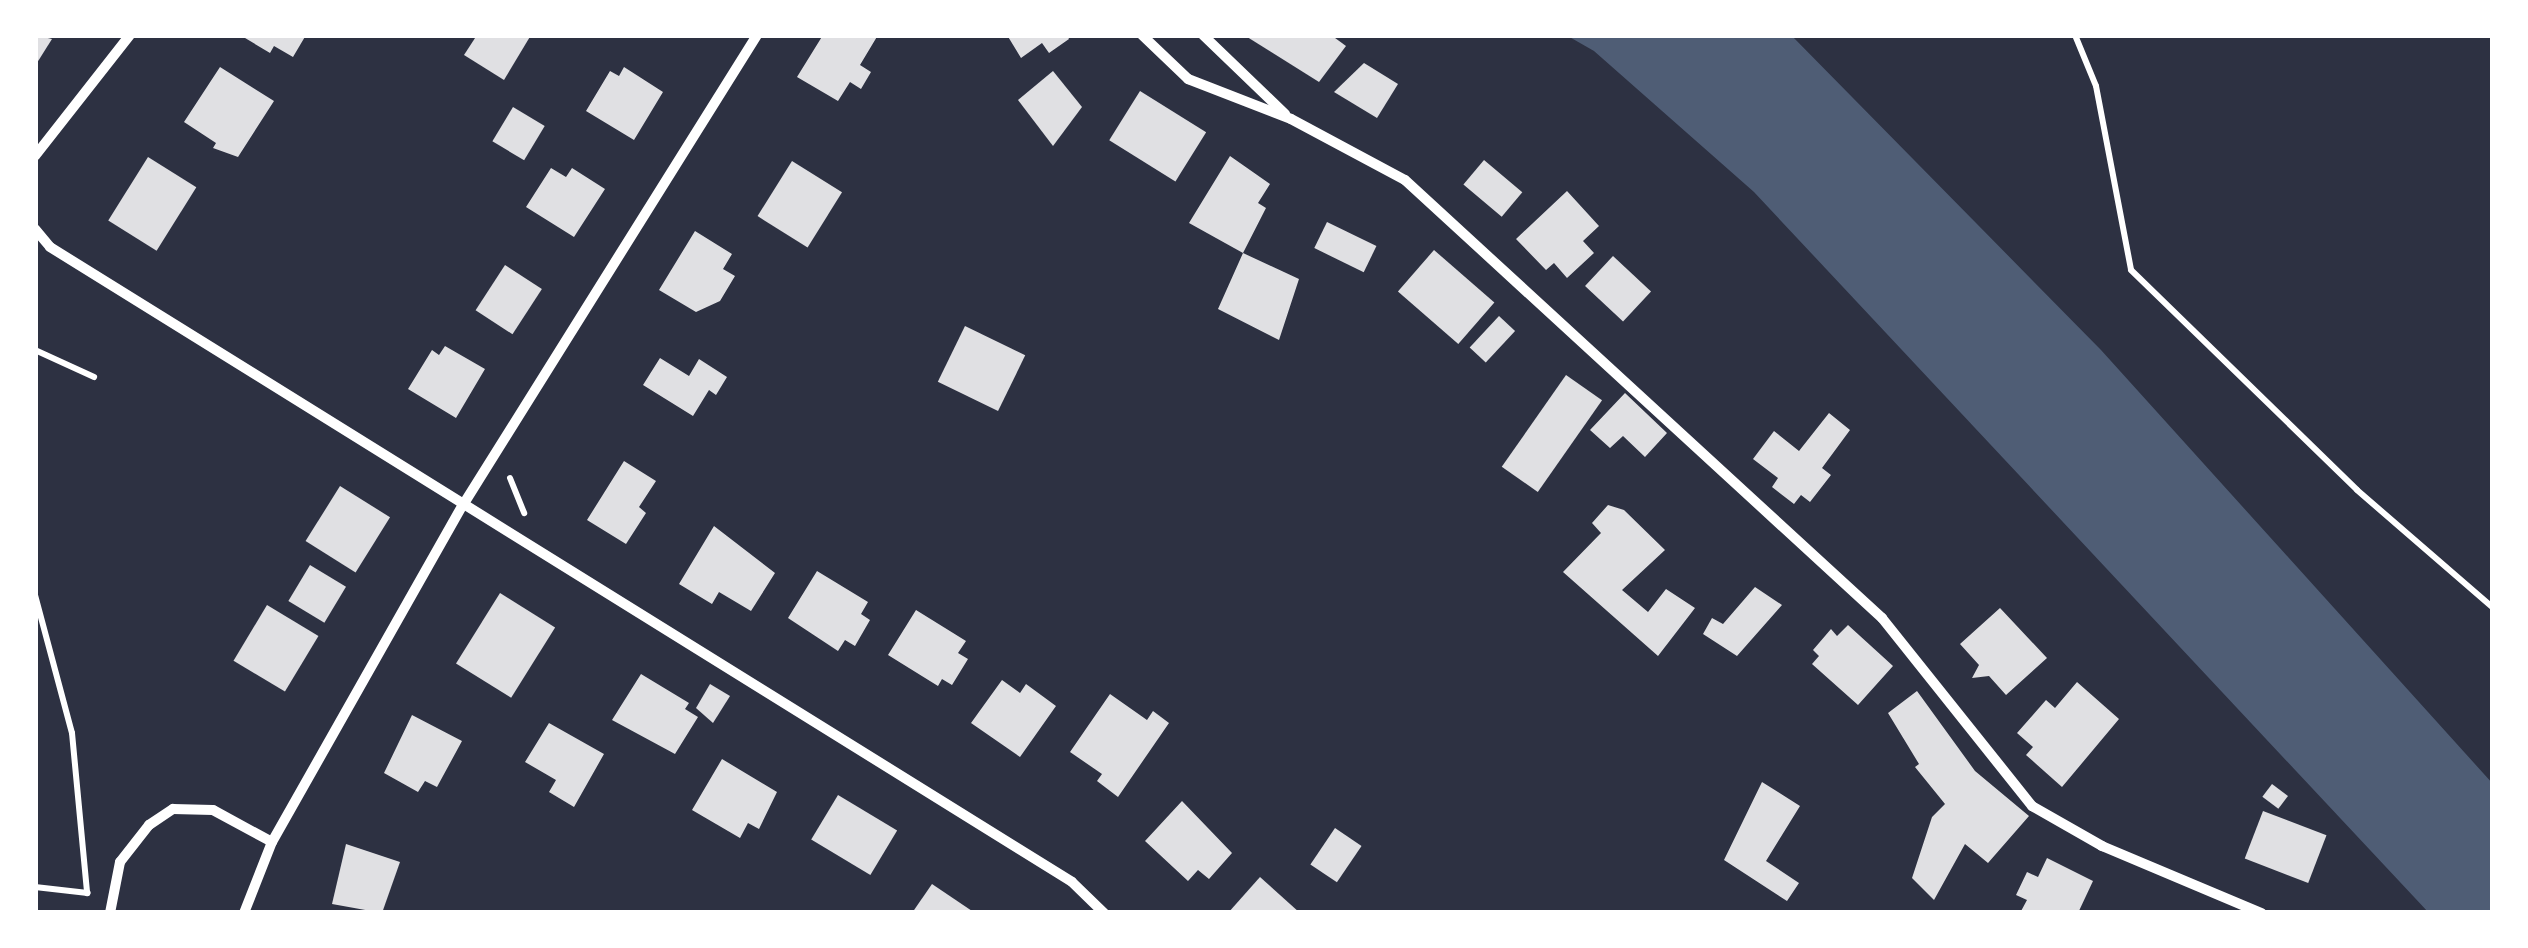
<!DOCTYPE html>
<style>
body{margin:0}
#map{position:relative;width:2528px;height:948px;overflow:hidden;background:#2d3142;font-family:"PT Sans",sans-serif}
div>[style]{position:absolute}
.water>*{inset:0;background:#4f5d75}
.building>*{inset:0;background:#e0e0e3;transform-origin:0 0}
.path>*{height:6px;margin:-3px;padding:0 3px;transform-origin:3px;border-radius:3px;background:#fff}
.minor>*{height:10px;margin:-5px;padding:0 5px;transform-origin:5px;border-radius:5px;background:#fff}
span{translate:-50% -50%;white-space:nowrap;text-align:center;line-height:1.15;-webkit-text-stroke:8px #fff;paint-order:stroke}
.frame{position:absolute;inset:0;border:38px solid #fff;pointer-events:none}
</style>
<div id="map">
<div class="water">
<div style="clip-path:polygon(1566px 35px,1791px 35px,2101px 350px,2493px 784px,2493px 913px,2429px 913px,1754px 192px,1594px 51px)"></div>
</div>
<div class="building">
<div style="clip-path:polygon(35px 35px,52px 39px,35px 66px)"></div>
<div style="clip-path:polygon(240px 35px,306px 35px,293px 57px,274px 46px,270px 53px)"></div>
<div style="clip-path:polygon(477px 35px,531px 35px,504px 80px,464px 55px)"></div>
<div style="clip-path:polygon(823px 35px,878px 35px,860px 65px,871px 72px,861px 89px,850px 82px,838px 101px,797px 77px)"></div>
<div style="clip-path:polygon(1007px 35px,1067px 35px,1069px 39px,1049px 53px,1042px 43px,1021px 58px)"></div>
<div style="clip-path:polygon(1244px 35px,1331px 35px,1346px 46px,1319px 82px)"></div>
<div style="clip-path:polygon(1364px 63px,1398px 84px,1377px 118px,1334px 92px)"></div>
<div style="clip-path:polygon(220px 67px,274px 101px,238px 157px,213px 148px,216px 143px,184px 122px)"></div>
<div style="clip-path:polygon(624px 67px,663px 92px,634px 140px,586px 111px,610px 71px,619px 76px)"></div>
<div style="clip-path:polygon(1053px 71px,1082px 107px,1053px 146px,1018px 100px)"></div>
<div style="left:1140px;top:91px;width:78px;height:58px;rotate:32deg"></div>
<div style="left:513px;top:107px;width:37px;height:40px;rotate:31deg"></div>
<div style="clip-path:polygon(1230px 156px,1270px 184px,1258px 203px,1266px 208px,1243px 253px,1299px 279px,1279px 340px,1218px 309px,1243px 253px,1189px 223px)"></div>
<div style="left:148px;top:157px;width:57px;height:75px;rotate:32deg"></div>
<div style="left:1484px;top:160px;width:50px;height:32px;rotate:40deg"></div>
<div style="left:792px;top:161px;width:59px;height:65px;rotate:32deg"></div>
<div style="clip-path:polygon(551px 168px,566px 177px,572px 168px,605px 189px,574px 237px,526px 207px)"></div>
<div style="clip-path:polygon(1567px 191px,1599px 226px,1583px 241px,1594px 253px,1567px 278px,1554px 263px,1546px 270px,1516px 239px)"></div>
<div style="left:1327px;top:222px;width:55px;height:29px;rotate:26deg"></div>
<div style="clip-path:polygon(695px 231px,732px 254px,723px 269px,735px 276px,720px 301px,696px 312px,659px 290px)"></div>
<div style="left:1434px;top:250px;width:80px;height:55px;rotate:41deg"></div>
<div style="left:1613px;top:256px;width:52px;height:41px;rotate:43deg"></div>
<div style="left:505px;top:265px;width:44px;height:54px;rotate:33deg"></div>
<div style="left:1499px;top:316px;width:22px;height:43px;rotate:43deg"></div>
<div style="left:965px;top:326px;width:67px;height:62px;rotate:26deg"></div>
<div style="clip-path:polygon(445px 346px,485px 369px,456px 418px,408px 389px,432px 350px,439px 355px)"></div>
<div style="clip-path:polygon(660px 358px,689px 376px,699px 359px,727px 377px,716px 395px,709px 390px,693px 416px,643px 385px)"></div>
<div style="left:1566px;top:375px;width:44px;height:112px;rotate:35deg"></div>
<div style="clip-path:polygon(1625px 393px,1667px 433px,1645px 457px,1623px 436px,1610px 448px,1590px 430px)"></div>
<div style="clip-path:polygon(1829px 413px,1850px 430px,1822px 468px,1831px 475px,1810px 502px,1801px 495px,1794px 504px,1772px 487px,1778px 478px,1753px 459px,1774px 431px,1799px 451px)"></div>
<div style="clip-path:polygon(624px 461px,656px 481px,639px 507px,646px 513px,626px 544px,587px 520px)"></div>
<div style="left:340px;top:486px;width:59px;height:65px;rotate:32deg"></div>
<div style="clip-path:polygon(1608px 505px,1624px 510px,1665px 550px,1622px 590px,1648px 612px,1666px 589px,1695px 608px,1658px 656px,1563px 572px,1601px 533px,1592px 523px)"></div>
<div style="clip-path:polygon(714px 526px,775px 573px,751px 611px,719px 592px,712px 604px,679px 584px)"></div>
<div style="left:310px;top:565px;width:42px;height:42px;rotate:31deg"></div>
<div style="clip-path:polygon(817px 571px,868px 602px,861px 614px,870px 620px,855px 646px,845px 640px,838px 651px,788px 618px)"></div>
<div style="clip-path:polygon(1755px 587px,1782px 605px,1737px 656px,1703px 634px,1712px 618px,1723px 624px)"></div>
<div style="left:500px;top:593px;width:65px;height:83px;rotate:32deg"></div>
<div style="left:267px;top:605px;width:60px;height:65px;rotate:31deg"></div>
<div style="clip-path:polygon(2000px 608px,2047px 658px,2006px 695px,1989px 676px,1972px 678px,1979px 665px,1960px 644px)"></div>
<div style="clip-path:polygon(916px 610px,966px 641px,958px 653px,968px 659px,952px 685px,942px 679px,938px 686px,888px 655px)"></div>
<div style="clip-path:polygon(1848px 625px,1893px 666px,1858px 705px,1812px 664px,1819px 656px,1813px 650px,1831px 629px,1837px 636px)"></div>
<div style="clip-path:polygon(641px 674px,689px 703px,685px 709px,698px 717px,675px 754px,612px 720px)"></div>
<div style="clip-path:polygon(1002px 680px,1020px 693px,1026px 684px,1056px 706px,1020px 757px,971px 723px)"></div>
<div style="clip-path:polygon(2077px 682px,2119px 719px,2062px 787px,2026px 755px,2033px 747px,2017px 733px,2046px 700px,2055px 708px)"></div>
<div style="clip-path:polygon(710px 684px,730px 696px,713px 723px,696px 708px)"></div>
<div style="clip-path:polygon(1917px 691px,1975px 771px,2029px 816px,1988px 863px,1965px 844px,1934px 900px,1912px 878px,1932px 817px,1945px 804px,1915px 767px,1919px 764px,1888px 713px)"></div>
<div style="clip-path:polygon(1110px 694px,1147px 720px,1153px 711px,1169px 723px,1118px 797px,1097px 781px,1102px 774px,1070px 752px)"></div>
<div style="clip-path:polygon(412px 715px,462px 741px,437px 787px,425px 781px,418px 792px,384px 773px)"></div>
<div style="clip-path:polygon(549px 723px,604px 754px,574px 807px,549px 792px,556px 780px,525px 762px)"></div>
<div style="clip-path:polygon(722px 759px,777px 792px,759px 829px,748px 823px,740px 838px,692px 810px)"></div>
<div style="clip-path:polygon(1762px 782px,1800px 806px,1766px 861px,1799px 883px,1787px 901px,1724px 860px)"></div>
<div style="left:2272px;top:784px;width:20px;height:16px;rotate:37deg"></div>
<div style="left:838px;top:795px;width:69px;height:52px;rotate:31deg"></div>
<div style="clip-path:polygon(1182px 801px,1232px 853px,1209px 879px,1198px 870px,1188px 881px,1145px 841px)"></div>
<div style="left:2263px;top:811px;width:68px;height:51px;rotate:21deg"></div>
<div style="left:1335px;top:828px;width:32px;height:44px;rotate:34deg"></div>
<div style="clip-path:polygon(346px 844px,400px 862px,382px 913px,332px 904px)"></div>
<div style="clip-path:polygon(2047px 858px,2093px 881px,2078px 913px,2020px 913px,2027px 900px,2016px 895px,2027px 872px,2038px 877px)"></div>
<div style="clip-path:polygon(1260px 877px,1300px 913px,1228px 913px)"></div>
<div style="clip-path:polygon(932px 884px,975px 913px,912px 913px)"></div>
</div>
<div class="path">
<div style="left:2075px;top:35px;width:55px;rotate:67.6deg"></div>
<div style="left:2096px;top:86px;width:187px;rotate:79.2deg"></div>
<div style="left:2131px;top:270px;width:315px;rotate:44.2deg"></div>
<div style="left:2357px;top:490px;width:180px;rotate:40.9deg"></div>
<div style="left:35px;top:350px;width:65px;rotate:24.6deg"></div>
<div style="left:510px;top:478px;width:38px;rotate:68deg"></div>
<div style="left:35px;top:595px;width:143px;rotate:75deg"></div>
<div style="left:72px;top:733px;width:161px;rotate:84.6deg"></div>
<div style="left:35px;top:887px;width:53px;rotate:6.5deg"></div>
</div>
<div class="minor">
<div style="left:1142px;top:35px;width:64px;rotate:43.7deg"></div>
<div style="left:1188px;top:79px;width:110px;rotate:21.2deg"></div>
<div style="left:1291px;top:119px;width:129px;rotate:28.2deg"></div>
<div style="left:1405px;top:180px;width:648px;rotate:42.56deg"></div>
<div style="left:1882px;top:618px;width:241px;rotate:51.4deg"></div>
<div style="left:2032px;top:806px;width:81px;rotate:29.7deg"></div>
<div style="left:2102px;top:846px;width:173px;rotate:22.8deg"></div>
<div style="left:1203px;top:35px;width:114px;rotate:43.9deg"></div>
<div style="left:35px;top:156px;width:154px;rotate:-51.9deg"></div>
<div style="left:35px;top:229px;width:23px;rotate:50deg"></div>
<div style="left:50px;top:247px;width:1203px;rotate:31.85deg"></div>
<div style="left:1072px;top:882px;width:45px;rotate:44.1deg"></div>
<div style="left:110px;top:913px;width:52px;rotate:-78.9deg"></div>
<div style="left:120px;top:862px;width:47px;rotate:-51.9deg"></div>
<div style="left:149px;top:825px;width:29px;rotate:-34deg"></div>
<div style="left:173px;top:809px;width:40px;rotate:1.4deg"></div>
<div style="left:213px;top:810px;width:67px;rotate:28.5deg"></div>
<div style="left:244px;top:913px;width:76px;rotate:-68.5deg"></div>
<div style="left:272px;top:842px;width:387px;rotate:-60.5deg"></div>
<div style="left:463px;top:505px;width:554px;rotate:-57.97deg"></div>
</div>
<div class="frame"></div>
</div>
